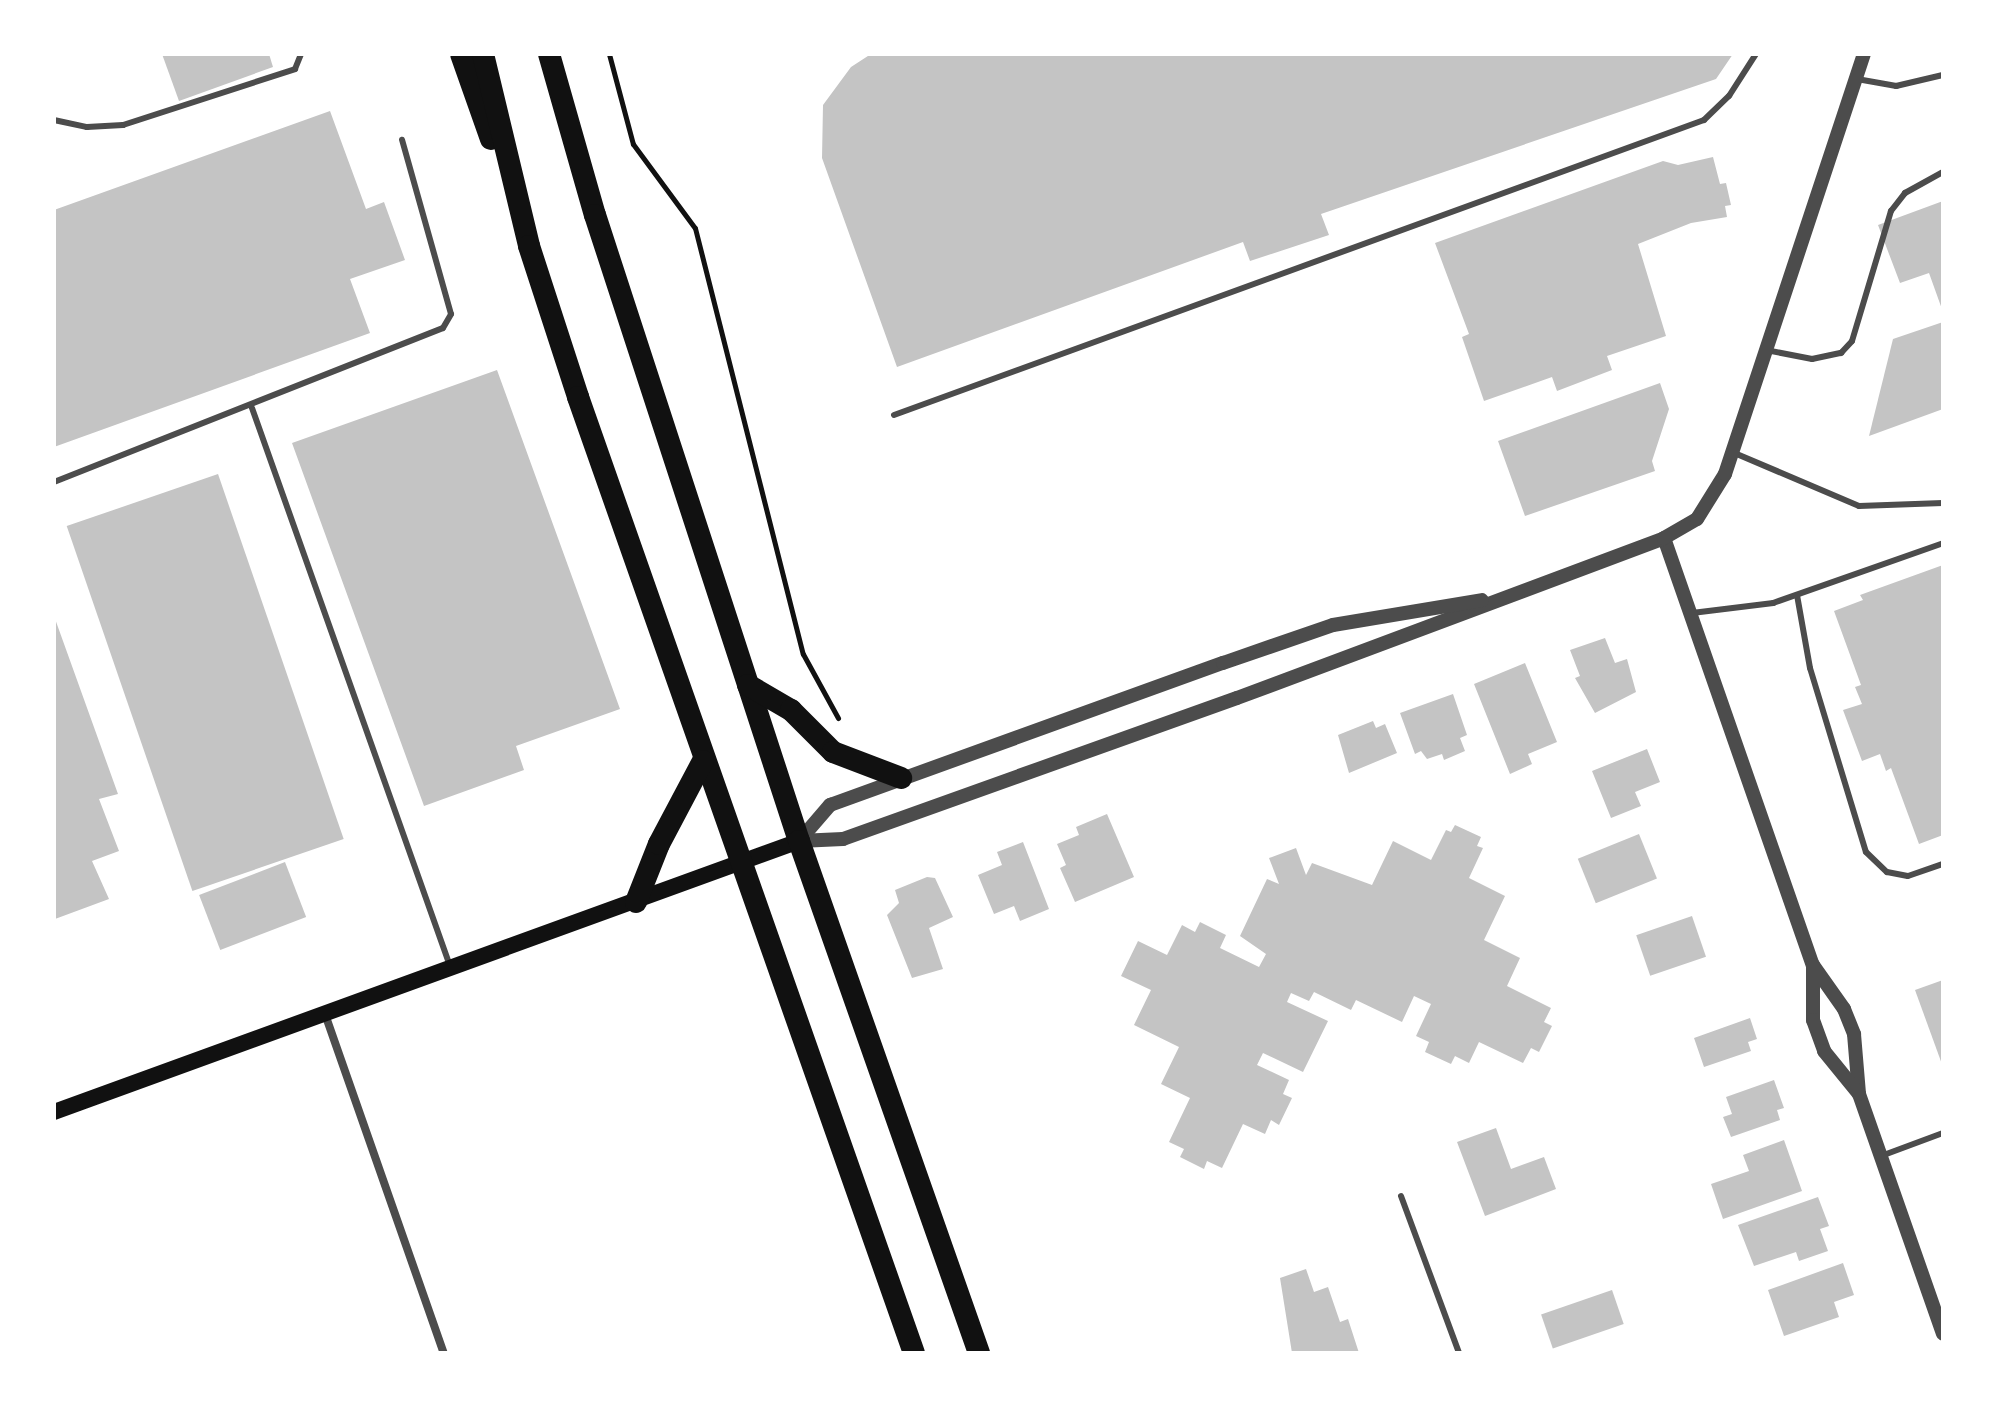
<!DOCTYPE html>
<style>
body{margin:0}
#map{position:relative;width:1997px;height:1407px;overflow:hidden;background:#fff;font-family:"DejaVu Sans",sans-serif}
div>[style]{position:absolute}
.building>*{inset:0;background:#c4c4c4;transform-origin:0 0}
.path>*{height:5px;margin:-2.5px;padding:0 2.5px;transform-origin:2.5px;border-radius:2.5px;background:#111}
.service>*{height:6px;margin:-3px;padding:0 3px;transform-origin:3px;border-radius:3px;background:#4c4c4c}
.minor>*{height:8px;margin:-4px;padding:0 4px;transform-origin:4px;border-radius:4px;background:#4c4c4c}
.tertiary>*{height:14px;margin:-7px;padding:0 7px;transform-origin:7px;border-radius:7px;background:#4c4c4c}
.secondary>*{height:16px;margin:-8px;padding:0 8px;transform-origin:8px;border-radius:8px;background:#111}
.trunk>*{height:22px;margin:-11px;padding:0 11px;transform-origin:11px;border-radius:11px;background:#111}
span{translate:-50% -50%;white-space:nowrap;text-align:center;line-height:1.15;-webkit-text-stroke:8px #fff;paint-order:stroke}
.frame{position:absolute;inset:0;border:56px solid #fff;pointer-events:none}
</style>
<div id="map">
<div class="building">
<div style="clip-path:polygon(162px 54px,269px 54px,273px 67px,179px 101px)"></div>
<div style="clip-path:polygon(871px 54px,1733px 54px,1716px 79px,1321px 214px,1329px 235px,1250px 261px,1243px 242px,897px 367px,822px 158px,823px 105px,851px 67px)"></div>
<div style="clip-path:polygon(330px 111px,366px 209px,384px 202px,405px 260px,350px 279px,370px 333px,54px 447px,54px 210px)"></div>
<div style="clip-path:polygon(1713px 157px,1720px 184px,1726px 183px,1731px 205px,1725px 206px,1727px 217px,1691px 223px,1638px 244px,1666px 336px,1607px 356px,1612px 370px,1557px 391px,1552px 377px,1484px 401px,1462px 337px,1469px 334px,1435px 243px,1663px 161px,1678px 165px)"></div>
<div style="clip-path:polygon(1943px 201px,1943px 312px,1929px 273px,1900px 283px,1878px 225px)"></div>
<div style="clip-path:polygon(1943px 322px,1943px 409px,1869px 436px,1893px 339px)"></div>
<div style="clip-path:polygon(497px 370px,620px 709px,516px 746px,524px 770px,424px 806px,292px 443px)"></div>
<div style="clip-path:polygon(1660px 383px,1669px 409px,1652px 461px,1655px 471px,1525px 516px,1498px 441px)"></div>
<div style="left:218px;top:474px;width:386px;height:160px;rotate:71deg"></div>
<div style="clip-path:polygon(1943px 565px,1943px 835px,1919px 844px,1891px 768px,1886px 771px,1880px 754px,1862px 761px,1843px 710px,1862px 704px,1855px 687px,1861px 685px,1834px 611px,1863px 600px,1860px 595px)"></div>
<div style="clip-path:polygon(54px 616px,118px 794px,99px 799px,119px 851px,92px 861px,109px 899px,55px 919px)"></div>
<div style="clip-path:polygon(1605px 638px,1615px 663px,1627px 659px,1636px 692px,1595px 713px,1575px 678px,1580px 676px,1570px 650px)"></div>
<div style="clip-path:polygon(1525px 663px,1557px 742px,1528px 754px,1532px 764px,1510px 774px,1474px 684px)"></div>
<div style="clip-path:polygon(1453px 694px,1467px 735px,1460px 738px,1465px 751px,1444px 760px,1442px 754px,1427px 759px,1421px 751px,1415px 754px,1400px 713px)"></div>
<div style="clip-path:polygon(1373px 721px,1376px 728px,1385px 724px,1397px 753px,1349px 773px,1338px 735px)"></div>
<div style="clip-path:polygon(1647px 749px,1660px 782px,1635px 792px,1641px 806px,1611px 818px,1592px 771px)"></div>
<div style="clip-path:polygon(1107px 814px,1134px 877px,1075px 902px,1060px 868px,1066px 865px,1057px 844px,1079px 835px,1076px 827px)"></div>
<div style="clip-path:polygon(1455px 825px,1481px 837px,1477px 846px,1483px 848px,1469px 878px,1505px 896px,1484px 940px,1520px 958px,1507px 986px,1551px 1008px,1544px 1022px,1552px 1026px,1539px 1052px,1531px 1048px,1523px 1063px,1479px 1042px,1469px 1063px,1455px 1056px,1451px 1064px,1425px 1052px,1429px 1042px,1416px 1036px,1431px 1004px,1414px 996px,1402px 1022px,1356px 1000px,1351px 1010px,1314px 992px,1309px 1001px,1291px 993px,1287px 1002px,1328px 1021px,1303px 1072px,1263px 1053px,1257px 1065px,1289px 1080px,1283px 1094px,1292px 1098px,1279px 1125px,1271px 1120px,1265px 1134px,1243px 1124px,1222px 1168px,1207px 1161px,1204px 1169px,1180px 1157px,1184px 1149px,1169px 1142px,1190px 1098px,1161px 1084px,1179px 1047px,1134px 1025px,1151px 990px,1121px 976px,1138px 941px,1167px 955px,1182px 925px,1195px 932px,1200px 922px,1226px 935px,1220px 948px,1259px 967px,1266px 954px,1240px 936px,1267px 879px,1279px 884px,1269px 858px,1296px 848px,1306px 875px,1312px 863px,1372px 885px,1393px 841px,1431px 860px,1446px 830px,1451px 832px)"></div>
<div style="left:1639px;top:834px;width:48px;height:66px;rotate:68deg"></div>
<div style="clip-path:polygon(1023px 842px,1049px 909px,1020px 921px,1014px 906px,994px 914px,978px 875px,1002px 865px,997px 852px)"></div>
<div style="left:285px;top:862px;width:59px;height:92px;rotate:69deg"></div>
<div style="clip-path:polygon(927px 877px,935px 878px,953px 917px,929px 928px,943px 969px,912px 978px,887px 915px,899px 903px,895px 890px)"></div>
<div style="left:1692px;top:916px;width:43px;height:59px;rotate:71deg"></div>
<div style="clip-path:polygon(1943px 980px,1943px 1067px,1915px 990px)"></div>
<div style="clip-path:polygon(1750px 1018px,1757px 1039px,1748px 1042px,1751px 1051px,1704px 1067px,1694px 1038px)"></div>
<div style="clip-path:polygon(1774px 1080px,1784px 1108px,1777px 1110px,1780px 1120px,1731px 1137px,1723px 1117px,1732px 1114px,1726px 1097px)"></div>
<div style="clip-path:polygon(1496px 1128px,1511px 1169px,1544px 1157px,1556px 1189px,1485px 1216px,1457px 1142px)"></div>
<div style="clip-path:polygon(1784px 1140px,1802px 1191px,1723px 1219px,1711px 1184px,1749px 1171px,1743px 1155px)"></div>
<div style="clip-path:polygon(1818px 1197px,1829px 1226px,1820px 1229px,1828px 1251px,1799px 1261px,1796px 1252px,1754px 1266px,1738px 1225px)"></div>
<div style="clip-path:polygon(1843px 1263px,1854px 1295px,1834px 1302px,1839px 1317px,1784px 1336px,1768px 1290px)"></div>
<div style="clip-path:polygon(1306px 1269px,1314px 1292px,1328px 1287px,1340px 1322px,1348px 1319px,1359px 1353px,1292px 1353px,1280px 1278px)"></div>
<div style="left:1612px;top:1290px;width:36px;height:75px;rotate:71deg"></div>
</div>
<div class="path">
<div style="left:609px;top:54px;width:93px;rotate:75.1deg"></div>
<div style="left:633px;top:144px;width:104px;rotate:53.6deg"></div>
<div style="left:695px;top:228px;width:439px;rotate:75.8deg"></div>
<div style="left:803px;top:654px;width:73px;rotate:61.3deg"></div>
</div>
<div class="service">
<div style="left:1857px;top:79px;width:40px;rotate:10deg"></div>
<div style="left:1896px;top:86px;width:48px;rotate:-13.2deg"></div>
<div style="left:54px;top:120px;width:34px;rotate:12deg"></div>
<div style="left:87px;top:127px;width:36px;rotate:-3deg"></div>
<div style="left:123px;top:125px;width:181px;rotate:-18deg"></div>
<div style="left:295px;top:69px;width:16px;rotate:-68deg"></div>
<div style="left:1766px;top:350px;width:47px;rotate:11.1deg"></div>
<div style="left:1812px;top:359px;width:30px;rotate:-12deg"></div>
<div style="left:1841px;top:353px;width:16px;rotate:-47deg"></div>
<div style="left:1852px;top:341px;width:136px;rotate:-73.3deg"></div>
<div style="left:1891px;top:211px;width:23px;rotate:-52deg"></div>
<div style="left:1905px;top:193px;width:43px;rotate:-28.9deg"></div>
<div style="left:252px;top:408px;width:592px;rotate:70.46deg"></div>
<div style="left:894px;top:415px;width:862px;rotate:-20.01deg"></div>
<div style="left:1704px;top:120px;width:35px;rotate:-44deg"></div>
<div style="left:1729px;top:96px;width:50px;rotate:-57.3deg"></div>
<div style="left:1732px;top:452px;width:138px;rotate:23deg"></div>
<div style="left:1859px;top:506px;width:84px;rotate:-2deg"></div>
<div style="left:54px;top:482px;width:418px;rotate:-21.6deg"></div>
<div style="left:443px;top:328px;width:16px;rotate:-60deg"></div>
<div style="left:451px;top:314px;width:181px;rotate:-105.7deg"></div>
<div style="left:1797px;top:595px;width:74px;rotate:79.9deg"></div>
<div style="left:1810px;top:668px;width:192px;rotate:73.1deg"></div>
<div style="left:1866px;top:852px;width:29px;rotate:44deg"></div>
<div style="left:1887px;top:872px;width:21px;rotate:11deg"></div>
<div style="left:1908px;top:876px;width:37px;rotate:-19deg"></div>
<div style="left:1692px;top:613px;width:82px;rotate:-7deg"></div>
<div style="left:1773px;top:603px;width:180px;rotate:-19.4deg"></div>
<div style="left:1881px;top:1156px;width:66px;rotate:-20.4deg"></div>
<div style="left:1401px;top:1196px;width:167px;rotate:69.7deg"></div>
</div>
<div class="minor">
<div style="left:325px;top:1014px;width:359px;rotate:70.7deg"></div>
</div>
<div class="tertiary">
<div style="left:1664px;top:538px;width:452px;rotate:70.8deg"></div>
<div style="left:1813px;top:965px;width:54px;rotate:54.8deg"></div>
<div style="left:1844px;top:1009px;width:27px;rotate:68deg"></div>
<div style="left:1854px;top:1034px;width:60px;rotate:85.2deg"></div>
<div style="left:1859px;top:1094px;width:254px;rotate:70.7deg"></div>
<div style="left:799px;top:841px;width:44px;rotate:-2.6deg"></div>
<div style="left:843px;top:839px;width:418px;rotate:-19.7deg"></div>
<div style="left:1237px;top:698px;width:456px;rotate:-20.5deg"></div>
<div style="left:1664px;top:538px;width:38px;rotate:-30deg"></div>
<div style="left:1697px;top:519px;width:53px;rotate:-58.1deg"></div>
<div style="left:1725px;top:474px;width:442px;rotate:-71.7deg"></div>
<div style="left:799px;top:841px;width:48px;rotate:-49.3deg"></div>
<div style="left:830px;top:805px;width:418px;rotate:-19.9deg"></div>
<div style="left:1223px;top:663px;width:116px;rotate:-19.1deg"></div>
<div style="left:1333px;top:625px;width:151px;rotate:-9.5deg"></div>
<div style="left:1813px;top:965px;width:55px;rotate:90deg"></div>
<div style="left:1813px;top:1020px;width:33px;rotate:70deg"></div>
<div style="left:1824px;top:1051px;width:55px;rotate:50.9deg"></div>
</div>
<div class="secondary">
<div style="left:54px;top:1112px;width:793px;rotate:-19.99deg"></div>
</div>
<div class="trunk">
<div style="left:461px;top:54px;width:90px;rotate:70.6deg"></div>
<div style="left:483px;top:54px;width:197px;rotate:76.5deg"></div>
<div style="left:529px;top:246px;width:159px;rotate:72deg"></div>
<div style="left:578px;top:397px;width:1013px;rotate:70.64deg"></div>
<div style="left:549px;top:54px;width:167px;rotate:74.1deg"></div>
<div style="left:595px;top:215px;width:658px;rotate:71.95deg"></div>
<div style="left:799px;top:841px;width:543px;rotate:70.63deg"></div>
<div style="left:748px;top:685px;width:50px;rotate:30.2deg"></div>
<div style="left:791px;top:710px;width:59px;rotate:45deg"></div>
<div style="left:833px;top:752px;width:73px;rotate:20.9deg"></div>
<div style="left:636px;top:902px;width:62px;rotate:-68.4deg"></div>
<div style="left:659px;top:844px;width:94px;rotate:-62.1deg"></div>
</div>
<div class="frame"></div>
</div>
